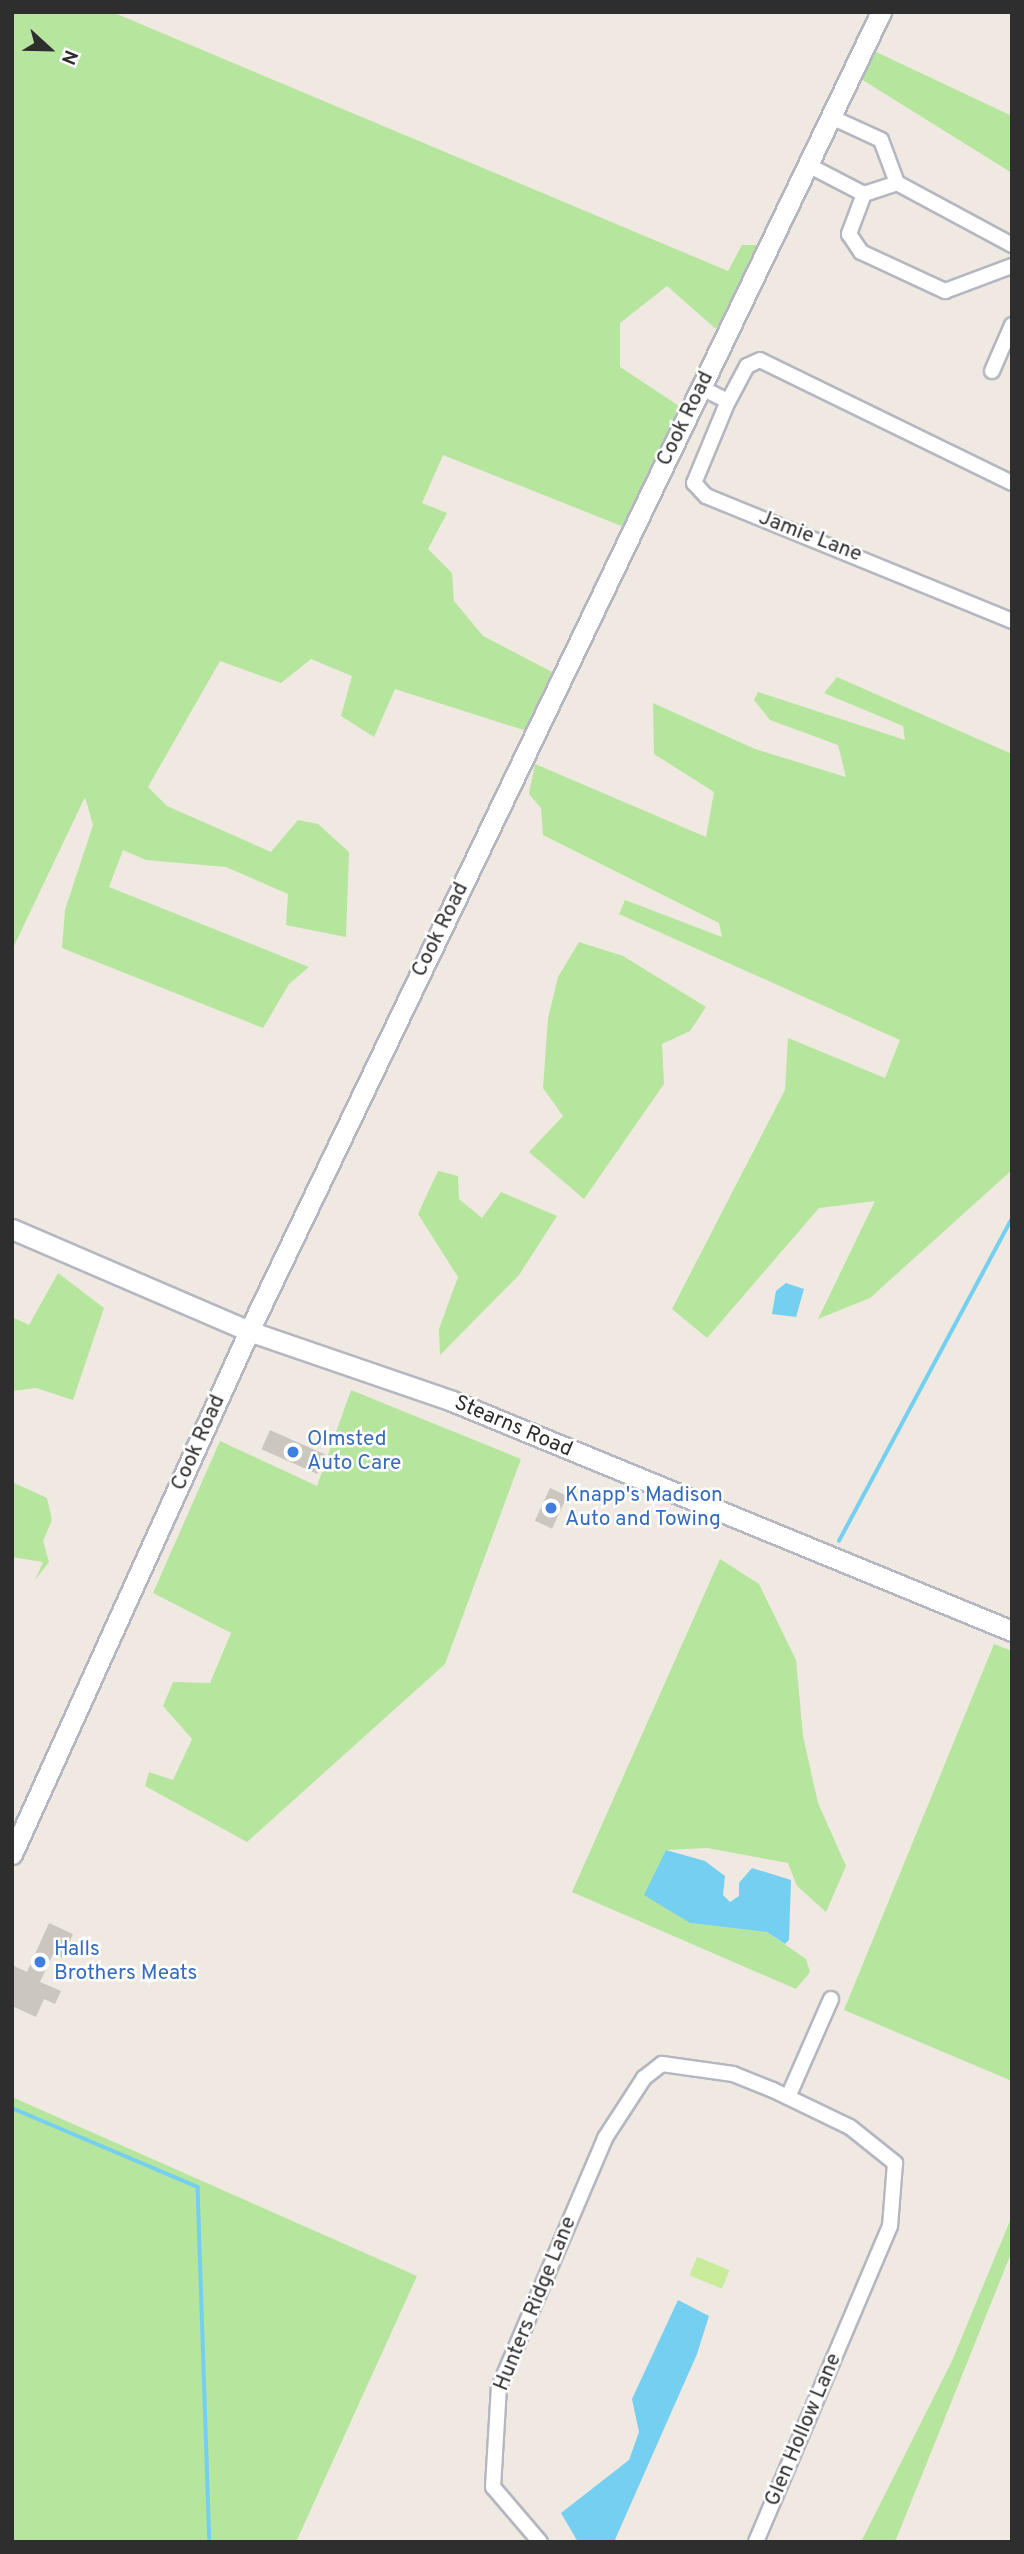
<!DOCTYPE html>
<style>
body{margin:0}
#map{position:relative;width:1024px;height:2554px;overflow:hidden;background:#efe9e1;font-family:Overpass,sans-serif}
div>[style]{position:absolute}
.green>*{inset:0;background:#b6e59e}
.pitch>*{inset:0;background:#c9ec9a;transform-origin:0 0}
.water>*{inset:0;background:#75cff0}
.stream>*{height:3.5px;margin:-1.75px;padding:0 1.75px;transform-origin:1.75px;border-radius:1.75px;background:#75cff0}
.building>*{inset:0;background:#cbc7bf;transform-origin:0 0}
.roads{filter:drop-shadow(2px 0 #b4b7c1) drop-shadow(-2px 0 #b4b7c1) drop-shadow(0 2px #b4b7c1) drop-shadow(0 -2px #b4b7c1)}
.street>*{height:14px;margin:-7px;padding:0 7px;transform-origin:7px;border-radius:7px;background:#fff}
.secondary>*{height:19px;margin:-9.5px;padding:0 9.5px;transform-origin:9.5px;border-radius:9.5px;background:#fff}
.dots>*{width:19px;height:19px;translate:-50% -50%;box-sizing:border-box;border:4px solid #fff;border-radius:50%}
span{translate:-50% -50%;white-space:nowrap;text-align:center;line-height:1.15;-webkit-text-stroke:5px #fff;paint-order:stroke}
.street-label{font-size:21px;color:#2e2e2e}
.shop-label{font-size:21px;color:#366cbe}
.left{translate:0 -50%;text-align:left}
.frame{position:absolute;inset:0;border:14px solid #2e2e2e;pointer-events:none}
.north{position:absolute;left:14px;top:14px;width:70px;height:70px;-webkit-text-stroke:5px #fff;paint-order:stroke;rotate:112deg;font-size:19px;font-weight:700;line-height:28px;text-align:center;color:#2e2e2e}
.north::after{content:'';display:block;margin:auto;width:24px;height:32px;background:#2e2e2e;clip-path:polygon(50% 0,100% 100%,50% 72%,0 100%)}
</style>
<div id="map">
<div class="green">
<div style="clip-path:polygon(12px 12px,112px 12px,728px 271px,742px 245px,760px 245px,716px 329px,667px 286px,620px 323px,620px 367px,679px 406px,624px 527px,443px 455px,422px 503px,447px 513px,428px 549px,452px 573px,454px 601px,483px 636px,556px 674px,530px 732px,395px 689px,374px 737px,341px 716px,352px 676px,311px 659px,281px 683px,220px 661px,148px 787px,167px 806px,271px 852px,298px 820px,318px 824px,349px 852px,346px 937px,286px 925px,288px 894px,226px 867px,146px 860px,123px 850px,109px 887px,309px 967px,289px 984px,263px 1028px,62px 948px,65px 910px,93px 825px,85px 797px,12px 950px)"></div>
<div style="clip-path:polygon(874px 51px,1012px 116px,1012px 173px,861px 79px)"></div>
<div style="clip-path:polygon(837px 677px,1012px 754px,1012px 1170px,870px 1298px,818px 1319px,875px 1201px,819px 1208px,707px 1338px,672px 1309px,785px 1090px,788px 1038px,885px 1078px,900px 1040px,619px 914px,625px 900px,722px 937px,719px 923px,543px 835px,541px 808px,529px 794px,535px 764px,706px 837px,714px 792px,654px 754px,653px 703px,755px 749px,846px 777px,838px 745px,770px 720px,754px 700px,758px 692px,905px 740px,903px 726px,824px 693px)"></div>
<div style="clip-path:polygon(579px 942px,623px 956px,706px 1007px,690px 1031px,662px 1044px,664px 1084px,584px 1199px,529px 1152px,563px 1116px,543px 1088px,548px 1019px,558px 977px)"></div>
<div style="clip-path:polygon(438px 1171px,458px 1176px,459px 1199px,482px 1218px,501px 1192px,557px 1216px,519px 1275px,440px 1355px,439px 1329px,458px 1277px,418px 1214px)"></div>
<div style="clip-path:polygon(58px 1273px,104px 1308px,73px 1400px,36px 1388px,12px 1391px,12px 1317px,29px 1325px)"></div>
<div style="clip-path:polygon(351px 1390px,521px 1459px,445px 1664px,247px 1842px,145px 1786px,149px 1772px,173px 1780px,192px 1739px,163px 1706px,173px 1682px,210px 1683px,231px 1633px,153px 1593px,220px 1441px,317px 1486px)"></div>
<div style="clip-path:polygon(12px 1482px,47px 1498px,52px 1520px,43px 1541px,49px 1562px,35px 1580px,43px 1562px,12px 1557px)"></div>
<div style="clip-path:polygon(720px 1559px,759px 1584px,796px 1660px,803px 1736px,818px 1803px,846px 1866px,826px 1912px,797px 1886px,788px 1863px,707px 1848px,666px 1850px,690px 1923px,767px 1932px,806px 1959px,810px 1972px,796px 1989px,572px 1892px)"></div>
<div style="clip-path:polygon(994px 1644px,1012px 1651px,1012px 2081px,844px 2010px)"></div>
<div style="clip-path:polygon(12px 2097px,417px 2276px,296px 2542px,12px 2542px)"></div>
<div style="clip-path:polygon(1012px 2216px,1012px 2251px,895px 2542px,861px 2542px,952px 2361px)"></div>
</div>
<div class="pitch">
<div style="left:697px;top:2257px;width:35px;height:20px;rotate:22deg"></div>
</div>
<div class="water">
<div style="clip-path:polygon(786px 1283px,804px 1289px,796px 1317px,772px 1314px,776px 1291px)"></div>
<div style="clip-path:polygon(666px 1850px,705px 1861px,725px 1876px,723px 1895px,730px 1902px,739px 1896px,739px 1883px,752px 1868px,791px 1880px,789px 1940px,785px 1944px,767px 1932px,690px 1923px,644px 1895px)"></div>
<div style="clip-path:polygon(678px 2300px,709px 2316px,697px 2354px,614px 2542px,578px 2542px,561px 2513px,629px 2460px,639px 2432px,632px 2399px)"></div>
</div>
<div class="stream">
<div style="left:839px;top:1541px;width:366px;rotate:-61.8deg"></div>
<div style="left:12px;top:2108px;width:202px;rotate:23deg"></div>
<div style="left:198px;top:2187px;width:355px;rotate:88.1deg"></div>
</div>
<div class="building">
<div style="left:270px;top:1430px;width:61px;height:21px;rotate:24deg"></div>
<div style="left:550px;top:1488px;width:19px;height:36px;rotate:25deg"></div>
<div style="clip-path:polygon(49px 1923px,73px 1934px,62px 1958px,53px 1954px,40px 1982px,61px 1991px,55px 2004px,44px 1999px,36px 2017px,12px 2006px,12px 1965px,27px 1972px)"></div>
</div>
<div class="roads">
<div class="street">
<div style="left:831px;top:117px;width:55px;rotate:24.7deg"></div>
<div style="left:881px;top:140px;width:46px;rotate:69.6deg"></div>
<div style="left:897px;top:183px;width:131px;rotate:28.3deg"></div>
<div style="left:808px;top:165px;width:63px;rotate:27.4deg"></div>
<div style="left:864px;top:194px;width:43px;rotate:110.6deg"></div>
<div style="left:849px;top:234px;width:22px;rotate:56deg"></div>
<div style="left:861px;top:252px;width:93px;rotate:24.9deg"></div>
<div style="left:945px;top:291px;width:72px;rotate:-20.5deg"></div>
<div style="left:864px;top:194px;width:35px;rotate:-18deg"></div>
<div style="left:992px;top:371px;width:50px;rotate:-66.5deg"></div>
<div style="left:702px;top:388px;width:29px;rotate:27deg"></div>
<div style="left:1012px;top:483px;width:280px;rotate:-154deg"></div>
<div style="left:760px;top:360px;width:14px;rotate:155deg"></div>
<div style="left:747px;top:366px;width:40px;rotate:118deg"></div>
<div style="left:728px;top:401px;width:89px;rotate:112.5deg"></div>
<div style="left:694px;top:483px;width:18px;rotate:47deg"></div>
<div style="left:706px;top:496px;width:331px;rotate:22.2deg"></div>
<div style="left:788px;top:2097px;width:107px;rotate:-66.3deg"></div>
<div style="left:540px;top:2542px;width:72px;rotate:-130.5deg"></div>
<div style="left:493px;top:2487px;width:100px;rotate:-86.6deg"></div>
<div style="left:499px;top:2387px;width:271px;rotate:-66.9deg"></div>
<div style="left:605px;top:2138px;width:72px;rotate:-57deg"></div>
<div style="left:644px;top:2078px;width:23px;rotate:-38deg"></div>
<div style="left:662px;top:2064px;width:72px;rotate:8deg"></div>
<div style="left:733px;top:2074px;width:43px;rotate:21.8deg"></div>
<div style="left:773px;top:2090px;width:85px;rotate:25.7deg"></div>
<div style="left:850px;top:2127px;width:58px;rotate:38.7deg"></div>
<div style="left:895px;top:2163px;width:63px;rotate:94.5deg"></div>
<div style="left:890px;top:2226px;width:343px;rotate:113deg"></div>
</div>
<div class="secondary">
<div style="left:12px;top:1229px;width:258px;rotate:23.3deg"></div>
<div style="left:249px;top:1331px;width:215px;rotate:19deg"></div>
<div style="left:452px;top:1401px;width:605px;rotate:22.33deg"></div>
<div style="left:12px;top:1854px;width:574px;rotate:-65.62deg"></div>
<div style="left:249px;top:1331px;width:1463px;rotate:-64.4deg"></div>
</div>
</div>
<div class="dots">
<div style="left:293px;top:1452px;background:#3f7fe0"></div>
<div style="left:551px;top:1508px;background:#3f7fe0"></div>
<div style="left:40px;top:1962px;background:#3f7fe0"></div>
</div>
<div class="street-label">
<span style="left:686px;top:419px;rotate:-64deg">Cook Road</span>
<span style="left:810px;top:537px;rotate:21deg">Jamie Lane</span>
<span style="left:441px;top:930px;rotate:-64deg">Cook Road</span>
<span style="left:513px;top:1427px;rotate:23deg">Stearns Road</span>
<span style="left:199px;top:1443px;rotate:-66deg">Cook Road</span>
<span style="left:536px;top:2304px;rotate:-68deg">Hunters Ridge Lane</span>
<span style="left:804px;top:2430px;rotate:-67deg">Glen Hollow Lane</span>
</div>
<div class="shop-label">
<span class="left" style="left:307px;top:1452px">Olmsted<br>Auto Care</span>
<span class="left" style="left:565px;top:1508px">Knapp's Madison<br>Auto and Towing</span>
<span class="left" style="left:54px;top:1962px">Halls<br>Brothers Meats</span>
</div>
<div class="frame"></div>
<div class="north">N</div>
</div>
